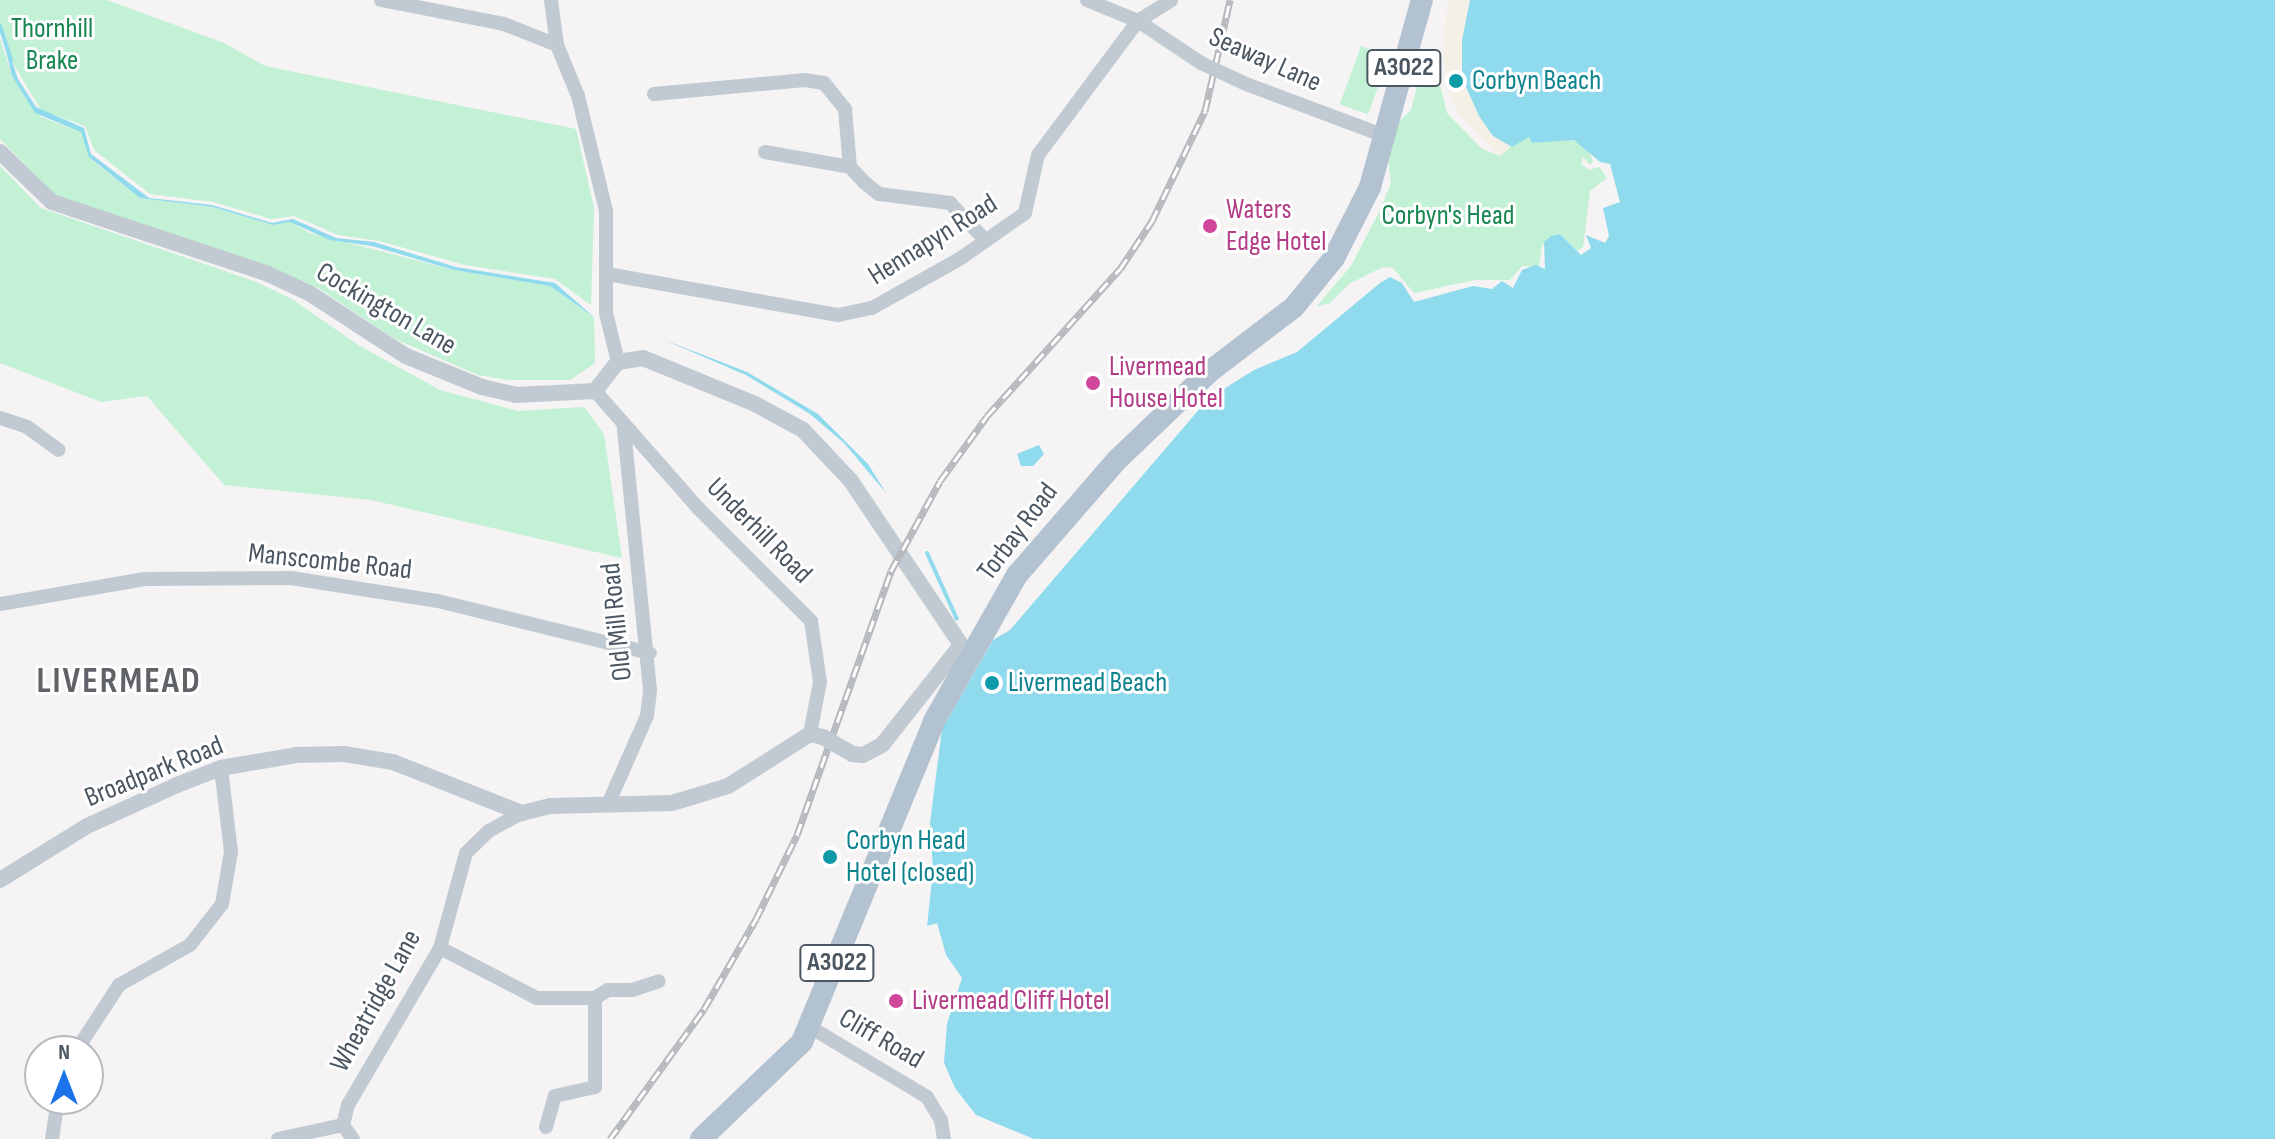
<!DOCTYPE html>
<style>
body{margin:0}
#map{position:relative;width:2275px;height:1139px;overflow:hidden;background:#f5f3f3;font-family:"Sofia Sans Condensed",sans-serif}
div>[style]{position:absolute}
.green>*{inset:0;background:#c3f1d5;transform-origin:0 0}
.sand>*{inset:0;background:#f5f0e5}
.water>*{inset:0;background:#90daee}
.stream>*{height:4px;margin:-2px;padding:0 2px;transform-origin:2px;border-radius:2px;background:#90daee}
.minor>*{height:14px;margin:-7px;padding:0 7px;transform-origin:7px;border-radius:7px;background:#c1cad2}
.tertiary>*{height:16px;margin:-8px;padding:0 8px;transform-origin:8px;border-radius:8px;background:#c1cad2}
.primary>*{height:22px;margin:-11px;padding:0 11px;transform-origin:11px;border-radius:11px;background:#b3c2d1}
.rail>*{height:7px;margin-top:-3.5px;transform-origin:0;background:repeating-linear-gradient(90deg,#fff 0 12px,#b5b8bd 0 24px);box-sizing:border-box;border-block:2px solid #b5b8bd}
.minor-bridge>*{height:14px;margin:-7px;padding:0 7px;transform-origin:7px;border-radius:7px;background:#c1cad2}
.tertiary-bridge>*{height:16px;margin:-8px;padding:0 8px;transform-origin:8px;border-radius:8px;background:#c1cad2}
.dots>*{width:22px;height:22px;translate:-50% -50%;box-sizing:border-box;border:4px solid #fff;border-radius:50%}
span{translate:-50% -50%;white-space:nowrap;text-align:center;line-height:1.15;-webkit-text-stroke:6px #fff;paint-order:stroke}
.shield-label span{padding:2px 6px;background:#fff;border:2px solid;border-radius:6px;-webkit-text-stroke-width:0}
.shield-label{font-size:26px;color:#4a5661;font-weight:700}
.park-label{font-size:28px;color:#17864f}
.street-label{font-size:28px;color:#4a5661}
.culture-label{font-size:28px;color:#0d838f}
.left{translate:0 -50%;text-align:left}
.hotel-label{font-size:28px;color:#b23c85}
.district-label{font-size:36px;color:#5f6368;font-weight:700;letter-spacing:2px}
.north{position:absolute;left:24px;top:1035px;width:80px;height:80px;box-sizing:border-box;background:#fff;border:2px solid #b7bbc0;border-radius:50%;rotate:0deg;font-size:22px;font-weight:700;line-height:32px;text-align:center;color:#4a5661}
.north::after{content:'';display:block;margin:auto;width:28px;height:36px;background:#1a73e8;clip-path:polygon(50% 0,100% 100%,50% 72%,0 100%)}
</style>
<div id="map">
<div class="green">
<div style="clip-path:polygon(0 0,107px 0,224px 43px,265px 66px,576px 129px,594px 208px,591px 305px,555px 279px,465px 265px,379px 241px,338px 235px,294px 216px,271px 219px,213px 202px,150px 194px,94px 150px,85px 126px,41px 110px,11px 60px,0 26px)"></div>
<div style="clip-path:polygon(0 38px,12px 76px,41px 117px,81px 132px,93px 161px,140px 198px,213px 207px,273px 225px,290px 222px,310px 233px,454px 270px,550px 286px,594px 317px,595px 363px,570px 380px,508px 380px,478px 375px,395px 339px,318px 288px,269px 267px,58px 198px,0 139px)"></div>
<div style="left:1361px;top:46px;width:30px;height:62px;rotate:20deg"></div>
<div style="clip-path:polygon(1425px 55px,1433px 57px,1447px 113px,1482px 149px,1500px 156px,1518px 140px,1529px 137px,1533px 143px,1574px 140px,1585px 145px,1593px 161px,1590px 165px,1583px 157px,1581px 164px,1589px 170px,1599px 167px,1607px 178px,1590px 191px,1583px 247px,1577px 251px,1560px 234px,1551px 236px,1542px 246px,1539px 267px,1522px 266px,1510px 280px,1475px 280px,1414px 293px,1393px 268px,1383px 267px,1349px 284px,1330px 303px,1317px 306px,1351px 266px,1381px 208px,1391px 183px,1385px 136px,1411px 110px)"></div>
<div style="clip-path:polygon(0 166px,41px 208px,254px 281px,292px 299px,358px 345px,440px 390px,518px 411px,584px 407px,604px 434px,622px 558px,371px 500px,224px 485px,147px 396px,101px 402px,0 363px)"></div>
</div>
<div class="sand">
<div style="clip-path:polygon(1448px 0,1557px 0,1514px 144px,1500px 156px,1457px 111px,1447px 86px,1443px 52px)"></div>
</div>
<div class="water">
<div style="clip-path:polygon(1470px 0,2275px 0,2275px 1139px,1034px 1139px,976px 1115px,955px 1088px,944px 1063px,947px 1024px,962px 978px,946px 955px,937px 923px,927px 926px,933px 870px,930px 823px,942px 729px,993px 640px,1010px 630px,1208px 399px,1254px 370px,1297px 352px,1380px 283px,1390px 277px,1402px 283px,1414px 302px,1473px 286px,1492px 289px,1502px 281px,1513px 288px,1522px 270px,1536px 265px,1545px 269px,1544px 242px,1551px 236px,1560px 234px,1581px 255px,1591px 248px,1586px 235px,1605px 243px,1609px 236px,1603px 208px,1620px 202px,1610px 164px,1600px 162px,1574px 140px,1532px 143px,1529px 137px,1512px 147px,1493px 136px,1479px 116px,1462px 78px,1462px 40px)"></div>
<div style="clip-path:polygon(0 26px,18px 79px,36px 107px,84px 128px,91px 154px,149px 198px,212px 205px,272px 223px,293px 219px,336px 238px,374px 242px,456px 267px,555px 283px,594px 317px,550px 286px,454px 270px,372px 246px,330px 240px,290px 222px,273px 225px,213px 207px,140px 198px,89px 157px,81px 132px,35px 113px,12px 76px)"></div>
<div style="clip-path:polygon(662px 339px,747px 372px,818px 414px,868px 464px,886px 493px,844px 443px,810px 414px,746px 375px)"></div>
<div style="clip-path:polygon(1039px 445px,1044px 454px,1033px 466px,1021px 466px,1017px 454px)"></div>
</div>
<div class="stream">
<div style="left:0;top:26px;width:36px;rotate:72deg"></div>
<div style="left:927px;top:553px;width:72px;rotate:65.6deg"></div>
</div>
<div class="minor">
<div style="left:381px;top:0;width:125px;rotate:11deg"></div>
<div style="left:504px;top:24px;width:57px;rotate:21.6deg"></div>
<div style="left:551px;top:0;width:45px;rotate:82.4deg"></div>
<div style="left:557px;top:45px;width:55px;rotate:67.6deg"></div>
<div style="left:578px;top:96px;width:118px;rotate:76.3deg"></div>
<div style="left:606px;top:211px;width:102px;rotate:90deg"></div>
<div style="left:606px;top:313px;width:50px;rotate:76.2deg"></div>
<div style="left:1087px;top:0;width:55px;rotate:22.4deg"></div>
<div style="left:1138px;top:21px;width:76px;rotate:33.7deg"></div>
<div style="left:1246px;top:84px;width:148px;rotate:20.5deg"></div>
<div style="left:654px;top:94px;width:152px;rotate:-5.3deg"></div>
<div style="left:805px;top:80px;width:19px;rotate:9deg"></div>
<div style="left:824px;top:83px;width:33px;rotate:51deg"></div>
<div style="left:845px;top:109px;width:58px;rotate:85.1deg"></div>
<div style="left:850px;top:167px;width:21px;rotate:47deg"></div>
<div style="left:864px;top:182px;width:19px;rotate:39deg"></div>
<div style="left:879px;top:194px;width:72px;rotate:7.2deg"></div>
<div style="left:950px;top:203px;width:52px;rotate:46.5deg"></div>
<div style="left:765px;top:152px;width:86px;rotate:10deg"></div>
<div style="left:607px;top:274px;width:235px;rotate:10.1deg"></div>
<div style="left:838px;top:315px;width:35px;rotate:-12deg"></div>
<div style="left:872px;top:308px;width:102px;rotate:-29.3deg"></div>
<div style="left:961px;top:258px;width:78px;rotate:-35.1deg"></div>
<div style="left:1025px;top:213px;width:59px;rotate:-77.4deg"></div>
<div style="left:1038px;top:155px;width:167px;rotate:-53.3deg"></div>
<div style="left:1138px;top:21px;width:39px;rotate:-32deg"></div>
<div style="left:595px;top:391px;width:156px;rotate:48.6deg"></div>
<div style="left:698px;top:508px;width:160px;rotate:45deg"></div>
<div style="left:811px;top:621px;width:62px;rotate:81.6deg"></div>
<div style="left:820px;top:682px;width:53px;rotate:100.9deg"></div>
<div style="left:0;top:418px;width:28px;rotate:18deg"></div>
<div style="left:27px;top:427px;width:39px;rotate:36deg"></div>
<div style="left:0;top:604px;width:147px;rotate:-9.8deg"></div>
<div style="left:145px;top:579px;width:146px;rotate:-0.4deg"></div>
<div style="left:291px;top:578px;width:149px;rotate:8.9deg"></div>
<div style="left:438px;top:601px;width:218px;rotate:13.8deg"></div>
<div style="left:609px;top:802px;width:94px;rotate:-66.2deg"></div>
<div style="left:647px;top:716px;width:26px;rotate:-83deg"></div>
<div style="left:650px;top:690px;width:263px;rotate:-95.7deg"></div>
<div style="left:440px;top:948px;width:109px;rotate:27.3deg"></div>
<div style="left:537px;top:998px;width:58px"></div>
<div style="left:595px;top:998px;width:15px;rotate:-32deg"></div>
<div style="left:608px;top:990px;width:24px"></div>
<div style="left:632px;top:990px;width:28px;rotate:-18deg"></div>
<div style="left:810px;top:1027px;width:136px;rotate:30.9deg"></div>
<div style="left:927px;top:1097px;width:27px;rotate:59deg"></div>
<div style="left:941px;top:1120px;width:19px;rotate:81deg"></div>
<div style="left:76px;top:1051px;width:79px;rotate:-56.9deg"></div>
<div style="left:119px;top:985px;width:81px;rotate:-29.4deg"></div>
<div style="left:190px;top:945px;width:52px;rotate:-52deg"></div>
<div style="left:222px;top:904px;width:53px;rotate:-80.2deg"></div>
<div style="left:231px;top:852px;width:85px;rotate:-96.8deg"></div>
<div style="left:546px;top:1127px;width:32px;rotate:-74deg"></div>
<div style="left:555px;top:1096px;width:41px;rotate:-12.7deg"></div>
<div style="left:595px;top:1087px;width:89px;rotate:-90deg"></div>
<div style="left:52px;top:1139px;width:40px;rotate:-81.5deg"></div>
<div style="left:278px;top:1139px;width:66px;rotate:-12.2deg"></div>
<div style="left:353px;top:1139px;width:17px;rotate:-126deg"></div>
<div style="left:343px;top:1125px;width:21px;rotate:-76deg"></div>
<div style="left:348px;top:1105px;width:182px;rotate:-59.6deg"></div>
<div style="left:440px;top:948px;width:98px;rotate:-74.7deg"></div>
<div style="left:466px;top:853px;width:32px;rotate:-44deg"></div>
<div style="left:489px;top:831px;width:38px;rotate:-29deg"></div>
</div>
<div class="tertiary">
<div style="left:0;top:152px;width:72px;rotate:43.9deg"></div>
<div style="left:52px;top:202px;width:228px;rotate:18.4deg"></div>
<div style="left:268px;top:274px;width:45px;rotate:24.9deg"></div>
<div style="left:309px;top:293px;width:116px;rotate:33deg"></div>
<div style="left:406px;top:356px;width:82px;rotate:22.2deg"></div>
<div style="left:482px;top:387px;width:35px;rotate:13deg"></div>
<div style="left:516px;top:395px;width:79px;rotate:-2.9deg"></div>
<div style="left:595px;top:391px;width:37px;rotate:-52deg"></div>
<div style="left:618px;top:362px;width:25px;rotate:-9deg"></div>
<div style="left:643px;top:358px;width:121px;rotate:22.3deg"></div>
<div style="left:755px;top:404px;width:55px;rotate:28.4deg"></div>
<div style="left:803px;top:430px;width:70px;rotate:46.7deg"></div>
<div style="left:851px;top:481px;width:210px;rotate:56.1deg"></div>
<div style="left:852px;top:754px;width:11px;rotate:5deg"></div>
<div style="left:863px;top:755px;width:21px;rotate:-28deg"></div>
<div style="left:882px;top:745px;width:127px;rotate:-51.7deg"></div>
<div style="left:0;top:880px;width:102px;rotate:-31.8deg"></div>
<div style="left:87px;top:826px;width:99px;rotate:-24.5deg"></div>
<div style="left:177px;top:785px;width:47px;rotate:-21.1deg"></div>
<div style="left:221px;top:768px;width:76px;rotate:-9.8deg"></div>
<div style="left:296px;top:755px;width:48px;rotate:-1.2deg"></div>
<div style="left:344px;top:754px;width:50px;rotate:9.3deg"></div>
<div style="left:393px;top:762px;width:139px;rotate:21.6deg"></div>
<div style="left:522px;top:813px;width:29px;rotate:-14deg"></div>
<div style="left:550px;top:806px;width:122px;rotate:-1.4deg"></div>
<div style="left:672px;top:803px;width:59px;rotate:-16.9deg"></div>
<div style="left:728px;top:786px;width:97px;rotate:-32.4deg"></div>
<div style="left:810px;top:734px;width:13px;rotate:13deg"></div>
</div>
<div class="primary">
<div style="left:701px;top:1139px;width:140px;rotate:-43.8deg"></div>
<div style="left:802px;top:1042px;width:347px;rotate:-67.6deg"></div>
<div style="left:934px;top:721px;width:168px;rotate:-60.4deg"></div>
<div style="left:1017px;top:575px;width:152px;rotate:-49deg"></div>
<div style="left:1117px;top:460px;width:127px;rotate:-43.7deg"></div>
<div style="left:1209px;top:372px;width:107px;rotate:-37.4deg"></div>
<div style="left:1294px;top:307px;width:63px;rotate:-50.8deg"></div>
<div style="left:1334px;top:258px;width:80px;rotate:-63.1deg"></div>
<div style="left:1370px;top:187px;width:194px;rotate:-74.5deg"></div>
</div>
<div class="rail">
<div style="left:610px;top:1139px;width:160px;rotate:-54.1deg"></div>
<div style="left:704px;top:1009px;width:104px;rotate:-60deg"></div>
<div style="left:756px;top:919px;width:93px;rotate:-64deg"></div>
<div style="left:797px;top:835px;width:280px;rotate:-70.4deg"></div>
<div style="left:891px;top:571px;width:102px;rotate:-61.4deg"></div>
<div style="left:940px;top:481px;width:80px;rotate:-54.1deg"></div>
<div style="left:987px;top:416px;width:198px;rotate:-47.9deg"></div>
<div style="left:1120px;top:269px;width:58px;rotate:-56.3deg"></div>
<div style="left:1152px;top:221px;width:122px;rotate:-64.3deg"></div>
<div style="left:1205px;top:111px;width:114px;rotate:-77.3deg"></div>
</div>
<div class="minor-bridge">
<div style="left:1201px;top:63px;width:50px;rotate:25deg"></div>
</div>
<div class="tertiary-bridge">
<div style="left:823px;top:737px;width:34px;rotate:30deg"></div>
</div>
<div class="dots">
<div style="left:1456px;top:81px;background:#0f9aa8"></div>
<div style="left:1210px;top:226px;background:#d1479c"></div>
<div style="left:1093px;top:383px;background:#d1479c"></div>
<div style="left:992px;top:683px;background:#0f9aa8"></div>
<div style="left:830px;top:857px;background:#0f9aa8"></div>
<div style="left:896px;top:1001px;background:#d1479c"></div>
</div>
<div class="shield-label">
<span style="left:1404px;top:68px">A3022</span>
<span style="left:837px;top:963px">A3022</span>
</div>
<div class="park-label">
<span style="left:52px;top:45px">Thornhill<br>Brake</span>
<span style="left:1448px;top:216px">Corbyn's Head</span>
</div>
<div class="street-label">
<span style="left:1265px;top:60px;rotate:24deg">Seaway Lane</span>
<span style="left:933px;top:240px;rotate:-32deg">Hennapyn Road</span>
<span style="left:386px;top:309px;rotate:30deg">Cockington Lane</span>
<span style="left:759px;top:531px;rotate:45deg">Underhill Road</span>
<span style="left:1018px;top:532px;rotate:-53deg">Torbay Road</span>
<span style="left:330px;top:562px;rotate:6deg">Manscombe Road</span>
<span style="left:617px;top:622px;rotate:-96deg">Old Mill Road</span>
<span style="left:154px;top:772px;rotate:-22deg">Broadpark Road</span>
<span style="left:376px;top:1001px;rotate:-61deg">Wheatridge Lane</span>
<span style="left:881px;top:1039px;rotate:30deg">Cliff Road</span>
</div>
<div class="culture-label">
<span class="left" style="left:1472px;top:81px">Corbyn Beach</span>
<span class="left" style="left:1008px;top:683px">Livermead Beach</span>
<span class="left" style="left:846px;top:857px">Corbyn Head<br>Hotel (closed)</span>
</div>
<div class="hotel-label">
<span class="left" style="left:1226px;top:226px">Waters<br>Edge Hotel</span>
<span class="left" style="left:1109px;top:383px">Livermead<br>House Hotel</span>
<span class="left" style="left:912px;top:1001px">Livermead Cliff Hotel</span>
</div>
<div class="district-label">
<span style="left:119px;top:682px">LIVERMEAD</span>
</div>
<div class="north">N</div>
</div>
